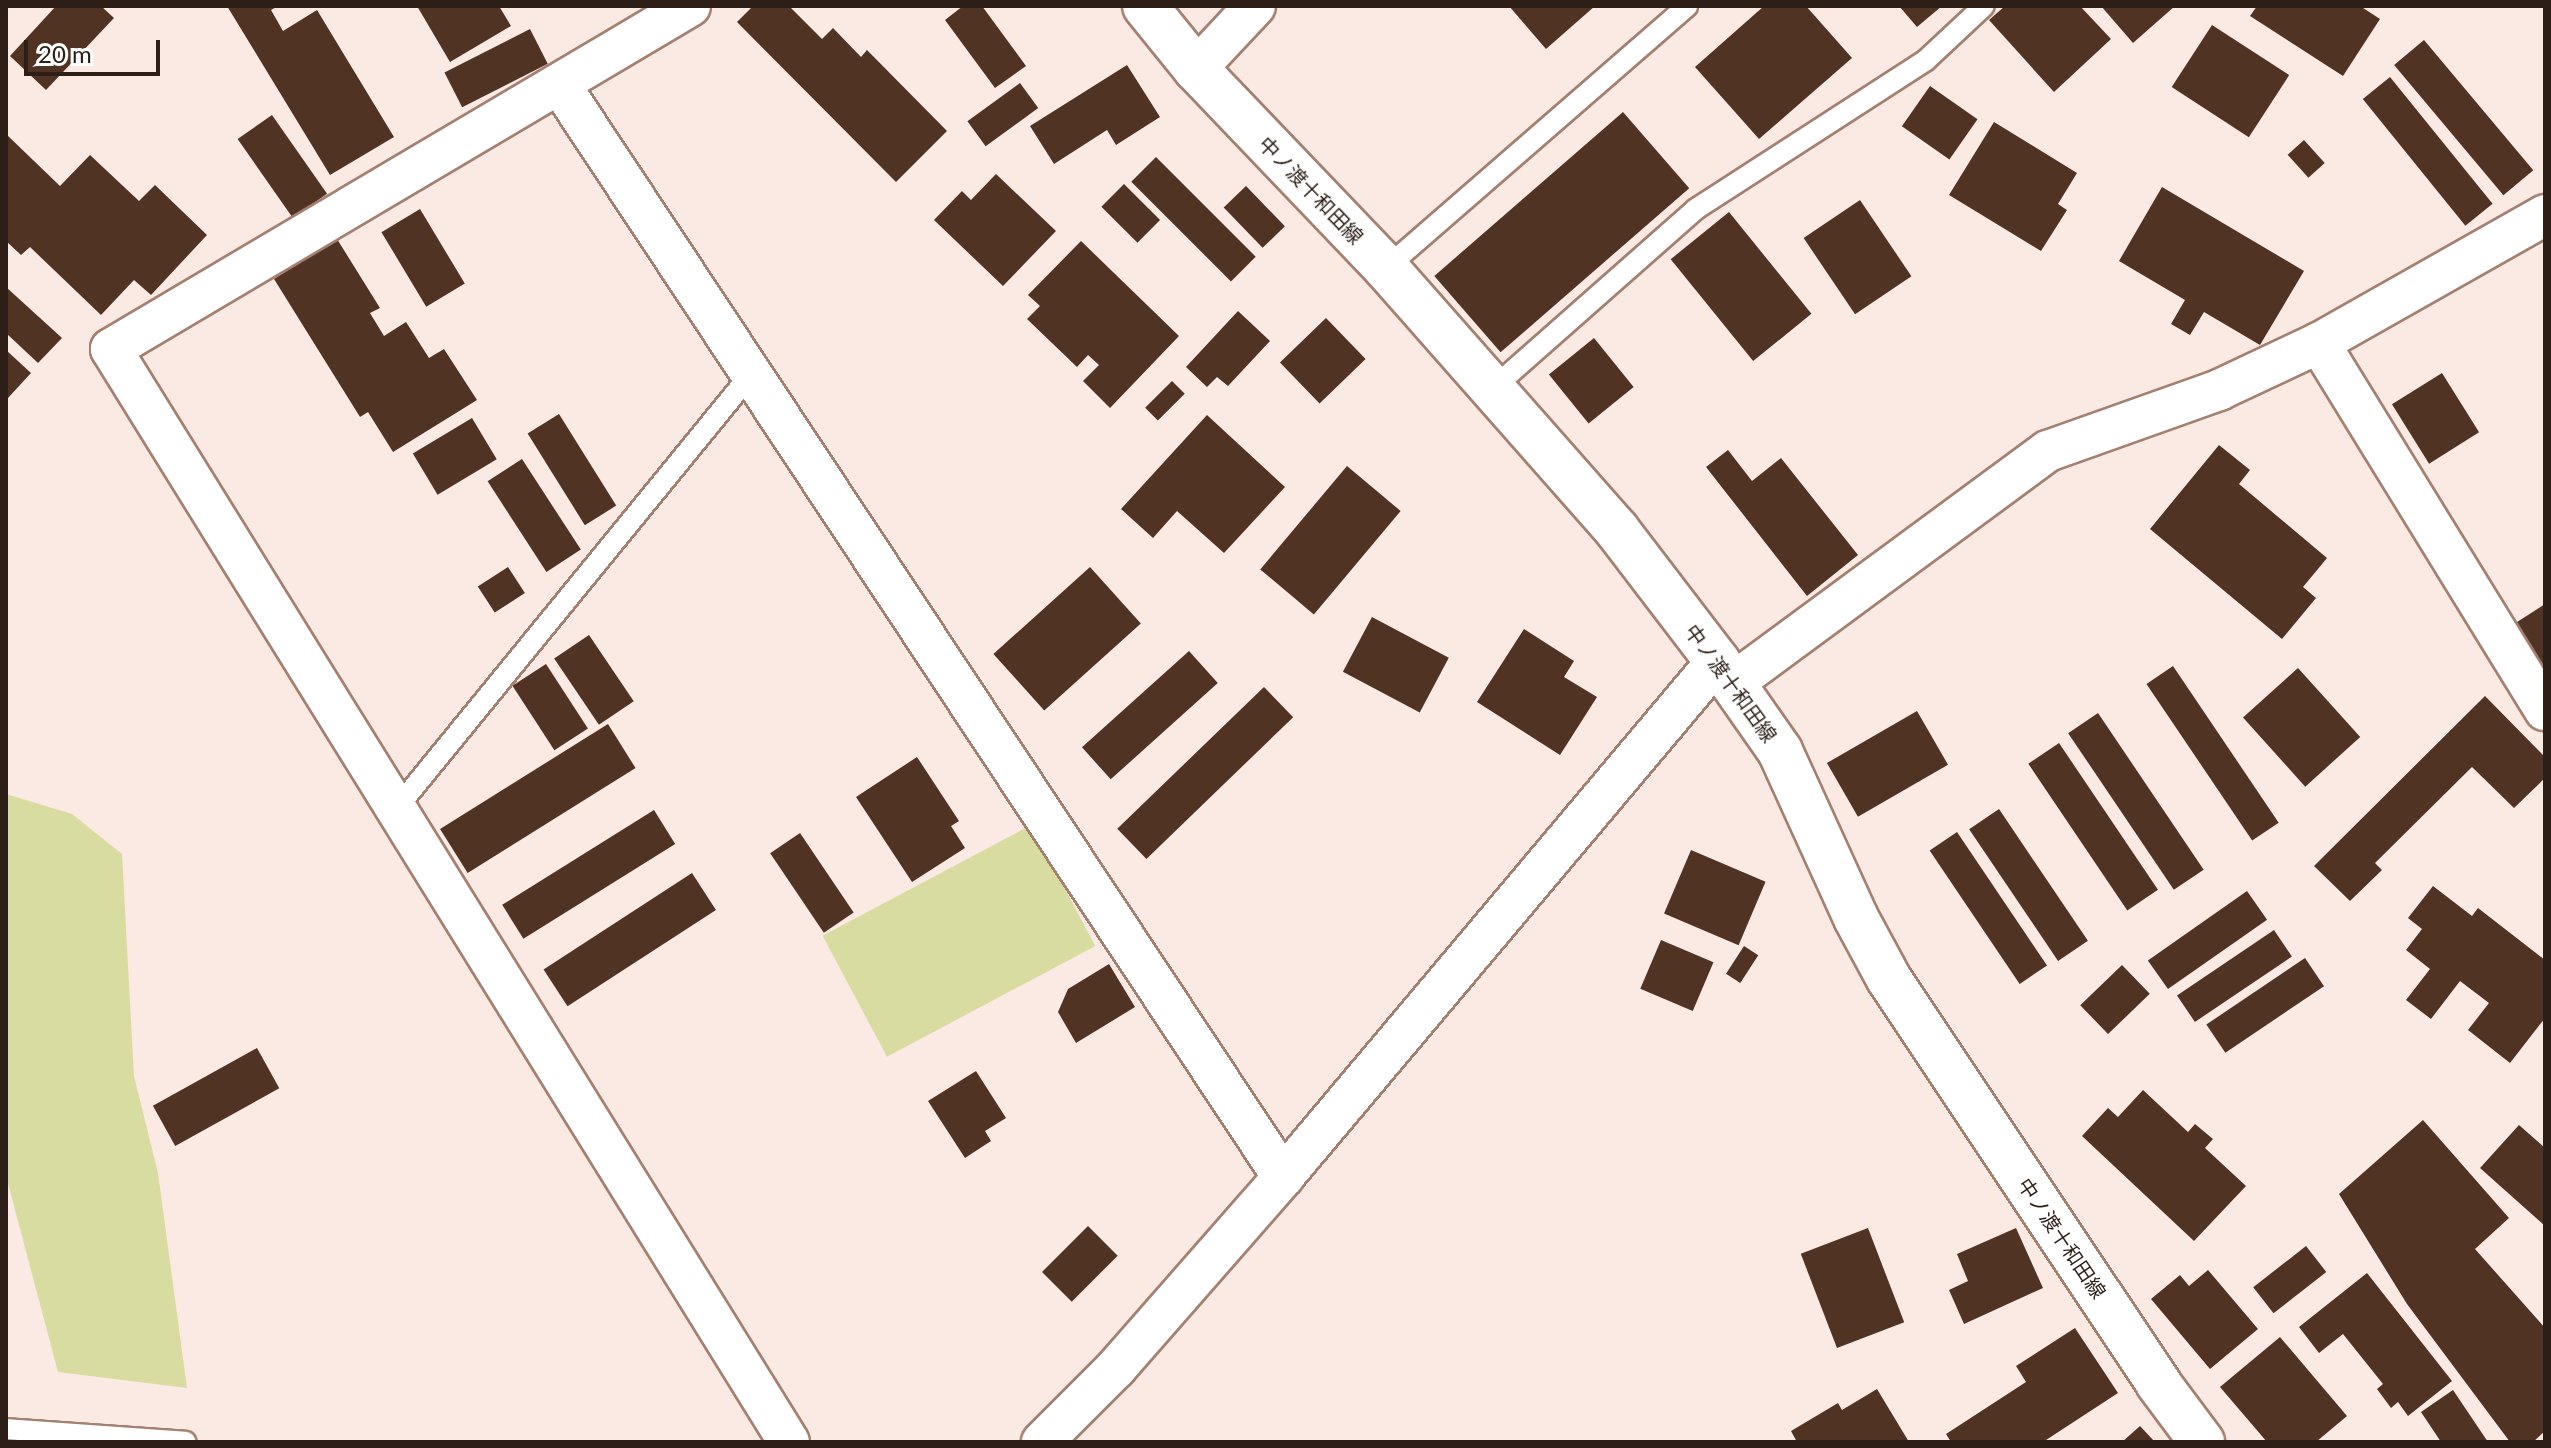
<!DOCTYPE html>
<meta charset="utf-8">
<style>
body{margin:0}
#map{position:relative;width:2551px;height:1448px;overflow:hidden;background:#faeae3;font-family:Lato,"Noto Sans JP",sans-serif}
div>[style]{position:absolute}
.green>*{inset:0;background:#d8dca1;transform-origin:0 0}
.building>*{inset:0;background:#513324;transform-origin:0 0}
.roads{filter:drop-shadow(2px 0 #a38070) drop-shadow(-2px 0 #a38070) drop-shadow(0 2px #a38070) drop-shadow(0 -2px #a38070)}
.lane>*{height:20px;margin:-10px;padding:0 10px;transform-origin:10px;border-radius:10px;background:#fff}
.street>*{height:40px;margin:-20px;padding:0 20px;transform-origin:20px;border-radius:20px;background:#fff}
.secondary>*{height:44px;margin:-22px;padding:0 22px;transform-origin:22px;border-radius:22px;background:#fff}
span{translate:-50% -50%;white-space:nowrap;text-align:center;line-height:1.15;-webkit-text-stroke:8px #fff;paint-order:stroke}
.street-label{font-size:20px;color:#2d1f18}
.frame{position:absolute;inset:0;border:8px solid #2d1f18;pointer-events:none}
.scale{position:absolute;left:24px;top:40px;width:136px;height:36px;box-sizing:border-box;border:4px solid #2d1f18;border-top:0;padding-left:10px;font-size:24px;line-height:28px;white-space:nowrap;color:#2d1f18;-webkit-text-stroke:6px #fff;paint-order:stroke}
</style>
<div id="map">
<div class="green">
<div style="clip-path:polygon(6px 794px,72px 814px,122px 854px,134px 1076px,158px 1173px,187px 1388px,58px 1372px,6px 1176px)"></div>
<div style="left:1031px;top:825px;width:137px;height:236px;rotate:62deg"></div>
</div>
<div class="building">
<div style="clip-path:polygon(56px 6px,101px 6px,114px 18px,46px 90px,10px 56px)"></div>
<div style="clip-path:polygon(227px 6px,278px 6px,271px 10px,283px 31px,317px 10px,394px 137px,330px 175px)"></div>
<div style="clip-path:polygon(417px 6px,499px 6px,511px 26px,450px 62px)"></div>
<div style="clip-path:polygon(753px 6px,789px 6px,822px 39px,833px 28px,861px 57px,867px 50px,947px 131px,896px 182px,737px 22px)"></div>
<div style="clip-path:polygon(963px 6px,982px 6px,1026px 66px,995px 88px,945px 20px)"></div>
<div style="clip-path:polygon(1509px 6px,1595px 6px,1546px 49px)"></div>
<div style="clip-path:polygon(1764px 6px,1806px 6px,1852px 58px,1759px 139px,1695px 67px)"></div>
<div style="clip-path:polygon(1899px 6px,1942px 6px,1917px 27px)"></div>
<div style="clip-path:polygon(2005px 6px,2080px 6px,2111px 39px,2054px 92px,1989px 20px)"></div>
<div style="clip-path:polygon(2101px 6px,2175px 6px,2133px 43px)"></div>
<div style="clip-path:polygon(2257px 6px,2360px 6px,2380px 19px,2343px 76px,2250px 16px)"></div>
<div style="left:2212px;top:25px;width:92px;height:74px;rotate:33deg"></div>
<div style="left:530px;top:29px;width:39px;height:96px;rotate:63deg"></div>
<div style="left:2424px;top:40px;width:170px;height:39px;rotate:50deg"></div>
<div style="clip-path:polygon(1127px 65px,1160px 117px,1116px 145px,1107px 130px,1054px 164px,1030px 126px)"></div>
<div style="left:2390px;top:77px;width:163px;height:35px;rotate:51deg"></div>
<div style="left:1020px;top:83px;width:31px;height:65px;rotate:54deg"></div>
<div style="left:1930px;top:86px;width:58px;height:49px;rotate:35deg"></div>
<div style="left:1623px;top:112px;width:101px;height:250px;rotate:49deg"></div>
<div style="left:272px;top:115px;width:96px;height:42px;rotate:55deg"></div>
<div style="clip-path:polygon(1994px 122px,2077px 173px,2058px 204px,2067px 210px,2041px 251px,1949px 195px)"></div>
<div style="clip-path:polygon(6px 134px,60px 186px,90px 155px,139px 201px,155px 185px,207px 235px,151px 295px,134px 280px,101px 315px,30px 247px,21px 255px,6px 241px)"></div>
<div style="left:2304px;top:140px;width:31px;height:22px;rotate:48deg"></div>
<div style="left:1156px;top:157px;width:141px;height:35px;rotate:45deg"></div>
<div style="clip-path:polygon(996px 174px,1056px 231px,1003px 286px,934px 220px,962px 191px,971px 200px)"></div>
<div style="left:1124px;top:184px;width:51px;height:32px;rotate:45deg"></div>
<div style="left:1246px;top:186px;width:56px;height:31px;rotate:46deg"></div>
<div style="clip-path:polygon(2162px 187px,2304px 271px,2260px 345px,2204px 312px,2190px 335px,2171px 324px,2185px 300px,2119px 261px)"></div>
<div style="left:1860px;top:200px;width:92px;height:68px;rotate:56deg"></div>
<div style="left:420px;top:209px;width:87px;height:45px;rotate:59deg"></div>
<div style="left:1729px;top:212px;width:131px;height:75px;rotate:51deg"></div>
<div style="clip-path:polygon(337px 239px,380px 308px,370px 313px,384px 336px,406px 322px,429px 358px,444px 349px,477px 400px,393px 452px,368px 412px,360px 417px,274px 279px)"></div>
<div style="clip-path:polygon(1081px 241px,1179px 336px,1110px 408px,1083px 381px,1099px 365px,1088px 355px,1077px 367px,1027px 319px,1040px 306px,1028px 295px)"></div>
<div style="clip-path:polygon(6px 287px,62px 338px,38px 363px,6px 333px)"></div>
<div style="clip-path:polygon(1238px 311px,1270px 341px,1228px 386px,1217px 377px,1207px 387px,1186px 367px)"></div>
<div style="left:1326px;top:318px;width:57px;height:64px;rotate:46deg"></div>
<div style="left:1594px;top:338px;width:63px;height:58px;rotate:51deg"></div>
<div style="clip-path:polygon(6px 350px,31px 373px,8px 398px,6px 396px)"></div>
<div style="left:2442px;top:373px;width:70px;height:59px;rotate:58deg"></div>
<div style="left:1172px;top:381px;width:18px;height:38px;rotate:45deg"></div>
<div style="left:559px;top:414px;width:108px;height:37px;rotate:58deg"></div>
<div style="clip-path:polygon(1207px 415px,1285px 487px,1224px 553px,1177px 511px,1153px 538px,1121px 509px)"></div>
<div style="left:472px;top:418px;width:48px;height:69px;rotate:59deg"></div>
<div style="clip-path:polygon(2219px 445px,2250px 470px,2239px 484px,2327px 558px,2303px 587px,2316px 598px,2282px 639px,2150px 529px)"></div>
<div style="clip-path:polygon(1728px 450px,1752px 481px,1781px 458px,1858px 555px,1807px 596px,1706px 467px)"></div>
<div style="left:522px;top:459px;width:108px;height:41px;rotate:57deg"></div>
<div style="left:1347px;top:466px;width:70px;height:135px;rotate:40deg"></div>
<div style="left:508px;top:567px;width:31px;height:36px;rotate:57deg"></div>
<div style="left:1090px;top:567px;width:76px;height:130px;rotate:48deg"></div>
<div style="clip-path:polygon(2545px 604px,2545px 674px,2514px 624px)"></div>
<div style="left:1372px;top:617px;width:87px;height:62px;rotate:28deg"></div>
<div style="clip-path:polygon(1524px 629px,1574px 661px,1564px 677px,1597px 697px,1560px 755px,1477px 702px)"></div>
<div style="left:589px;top:635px;width:80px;height:42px;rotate:56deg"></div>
<div style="left:1189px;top:651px;width:43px;height:144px;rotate:48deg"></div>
<div style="left:546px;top:664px;width:77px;height:40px;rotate:57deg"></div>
<div style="left:2173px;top:666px;width:189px;height:32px;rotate:56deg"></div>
<div style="left:2298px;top:668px;width:93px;height:74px;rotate:48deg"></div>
<div style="left:1264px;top:687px;width:42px;height:204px;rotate:46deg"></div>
<div style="clip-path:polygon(2485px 696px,2545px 757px,2545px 778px,2514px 808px,2472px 767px,2375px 863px,2382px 870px,2350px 901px,2314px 866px)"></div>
<div style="left:1917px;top:711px;width:62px;height:104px;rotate:60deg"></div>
<div style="left:2098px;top:713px;width:189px;height:36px;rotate:56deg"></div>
<div style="left:608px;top:724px;width:52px;height:198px;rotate:58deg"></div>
<div style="left:2059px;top:743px;width:177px;height:37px;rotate:56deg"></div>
<div style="clip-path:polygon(917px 757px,959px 821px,951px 826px,965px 848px,912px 882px,856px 797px)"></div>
<div style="left:1999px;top:809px;width:159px;height:36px;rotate:56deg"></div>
<div style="left:654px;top:810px;width:40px;height:179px;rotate:58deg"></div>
<div style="left:1957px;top:832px;width:161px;height:33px;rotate:56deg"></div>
<div style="left:800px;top:833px;width:96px;height:36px;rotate:56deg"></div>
<div style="left:1691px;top:850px;width:81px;height:69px;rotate:23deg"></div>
<div style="left:692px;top:873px;width:44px;height:177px;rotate:57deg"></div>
<div style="clip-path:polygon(2433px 886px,2472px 916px,2478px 908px,2545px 960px,2545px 1018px,2510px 1063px,2468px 1030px,2489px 1003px,2460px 981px,2431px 1019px,2406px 1000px,2430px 969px,2406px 950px,2422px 929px,2408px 918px)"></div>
<div style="left:2247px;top:891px;width:35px;height:121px;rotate:55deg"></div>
<div style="left:2274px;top:930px;width:32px;height:117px;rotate:56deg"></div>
<div style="left:1661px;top:940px;width:57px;height:53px;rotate:23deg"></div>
<div style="left:1744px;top:946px;width:17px;height:33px;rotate:33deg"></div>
<div style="left:2305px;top:958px;width:34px;height:119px;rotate:56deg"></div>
<div style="clip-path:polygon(1109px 964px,1135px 1007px,1076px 1043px,1058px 1012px,1068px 989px)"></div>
<div style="left:2122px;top:965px;width:40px;height:58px;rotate:46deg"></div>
<div style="left:257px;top:1048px;width:46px;height:119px;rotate:61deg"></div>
<div style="clip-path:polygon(976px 1071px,1006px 1118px,985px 1131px,991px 1141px,965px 1158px,928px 1101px)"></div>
<div style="clip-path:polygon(2143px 1090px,2188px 1132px,2195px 1124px,2213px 1139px,2205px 1148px,2246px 1186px,2194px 1241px,2082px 1136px,2108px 1108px,2118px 1117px)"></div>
<div style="clip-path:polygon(2423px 1120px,2509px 1218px,2475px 1249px,2545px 1328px,2545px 1431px,2533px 1442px,2510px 1442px,2407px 1304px,2339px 1194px)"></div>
<div style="clip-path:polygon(2519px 1125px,2545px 1148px,2545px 1226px,2480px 1168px)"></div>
<div style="left:1088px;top:1226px;width:42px;height:65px;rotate:45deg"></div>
<div style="left:1868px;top:1228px;width:101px;height:72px;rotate:69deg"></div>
<div style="clip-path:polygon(2016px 1228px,2043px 1288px,1964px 1324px,1949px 1290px,1968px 1281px,1957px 1254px)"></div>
<div style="left:2306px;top:1246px;width:33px;height:67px;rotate:52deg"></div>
<div style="clip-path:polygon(2208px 1270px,2258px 1329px,2210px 1369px,2151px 1299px,2180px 1275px,2189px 1286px)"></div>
<div style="clip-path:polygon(2367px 1273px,2452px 1381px,2408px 1416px,2398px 1402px,2391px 1408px,2377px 1389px,2383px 1384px,2343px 1334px,2319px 1353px,2299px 1327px)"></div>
<div style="clip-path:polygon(2075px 1328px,2118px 1393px,2043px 1442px,1951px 1442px,1946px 1434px,2026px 1382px,2016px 1366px)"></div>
<div style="clip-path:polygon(2280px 1337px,2347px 1416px,2316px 1442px,2267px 1442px,2220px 1387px)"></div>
<div style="clip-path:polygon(1877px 1389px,1909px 1442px,1797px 1442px,1791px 1431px,1838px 1403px,1842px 1410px)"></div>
<div style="clip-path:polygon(2453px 1390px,2488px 1442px,2441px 1442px,2421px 1412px)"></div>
<div style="clip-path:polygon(2140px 1426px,2155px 1442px,2122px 1442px)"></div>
</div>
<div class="roads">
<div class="lane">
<div style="left:1386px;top:268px;width:399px;rotate:-41deg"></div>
<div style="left:1492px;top:389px;width:272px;rotate:-41.4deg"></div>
<div style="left:1696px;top:209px;width:274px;rotate:-32.9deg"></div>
<div style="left:1926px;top:60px;width:79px;rotate:-43deg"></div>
<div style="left:396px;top:809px;width:561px;rotate:-50.78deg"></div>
<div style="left:6px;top:1429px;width:180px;rotate:4.1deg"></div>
</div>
<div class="street">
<div style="left:690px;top:6px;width:673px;rotate:149.36deg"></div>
<div style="left:111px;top:349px;width:1286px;rotate:58.19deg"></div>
<div style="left:1196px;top:69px;width:86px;rotate:-46.9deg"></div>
<div style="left:560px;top:85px;width:1310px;rotate:56.49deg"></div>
<div style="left:2319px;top:343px;width:431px;rotate:58.4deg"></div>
<div style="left:1733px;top:683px;width:391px;rotate:-36.4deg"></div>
<div style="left:2048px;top:451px;width:182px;rotate:-19.6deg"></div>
<div style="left:2219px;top:390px;width:110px;rotate:-25.2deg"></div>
<div style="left:2319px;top:343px;width:260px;rotate:-29.5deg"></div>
<div style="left:1042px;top:1442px;width:105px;rotate:-45deg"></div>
<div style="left:1116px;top:1368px;width:254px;rotate:-48.8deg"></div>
<div style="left:1283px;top:1177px;width:674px;rotate:-49.93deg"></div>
</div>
<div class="secondary">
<div style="left:1145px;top:6px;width:81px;rotate:51deg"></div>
<div style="left:1196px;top:69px;width:275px;rotate:46.3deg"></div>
<div style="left:1386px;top:268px;width:349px;rotate:48.6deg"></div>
<div style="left:1617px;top:530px;width:165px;rotate:52.6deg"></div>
<div style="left:1717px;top:661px;width:110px;rotate:55deg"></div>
<div style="left:1780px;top:751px;width:183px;rotate:65.5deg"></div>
<div style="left:1856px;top:918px;width:69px;rotate:61.6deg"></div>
<div style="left:1889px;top:979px;width:485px;rotate:56.3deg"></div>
<div style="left:2158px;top:1383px;width:74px;rotate:53.3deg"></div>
</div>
</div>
<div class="street-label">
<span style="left:1311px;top:190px;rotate:46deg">中ノ渡十和田線</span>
<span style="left:1731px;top:683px;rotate:54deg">中ノ渡十和田線</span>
<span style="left:2062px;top:1238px;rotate:56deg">中ノ渡十和田線</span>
</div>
<div class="frame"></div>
<div class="scale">20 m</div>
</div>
